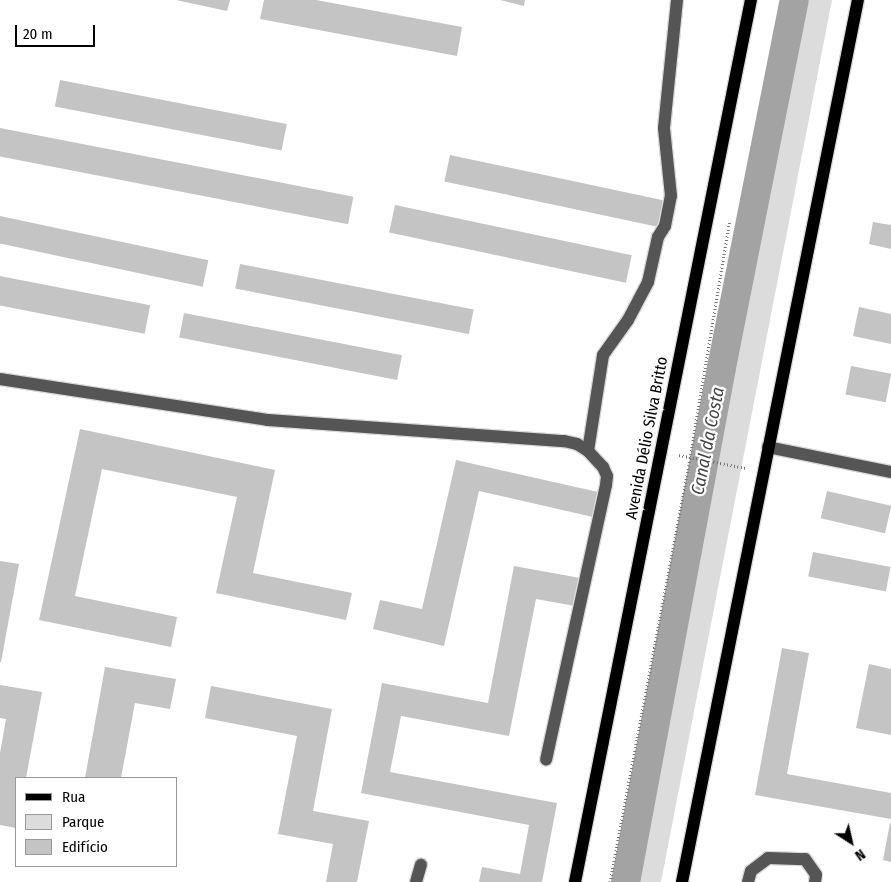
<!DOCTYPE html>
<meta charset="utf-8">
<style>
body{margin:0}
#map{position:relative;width:891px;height:882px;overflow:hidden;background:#fff;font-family:"Fira Sans Condensed",sans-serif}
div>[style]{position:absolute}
.green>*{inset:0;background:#dcdcdc}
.canal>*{height:29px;margin:-14.5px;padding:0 14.5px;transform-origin:14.5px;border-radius:14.5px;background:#a3a3a3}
.building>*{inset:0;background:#c4c4c4;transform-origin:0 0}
.path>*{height:3px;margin-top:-1.5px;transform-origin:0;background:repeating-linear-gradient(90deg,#777 0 1px,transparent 0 3.5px)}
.roads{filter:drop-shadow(1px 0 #dbdbdb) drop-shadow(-1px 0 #dbdbdb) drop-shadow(0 1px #dbdbdb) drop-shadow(0 -1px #dbdbdb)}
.minor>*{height:12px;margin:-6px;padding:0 6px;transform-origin:6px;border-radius:6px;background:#555}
.major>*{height:12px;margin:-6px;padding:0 6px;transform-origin:6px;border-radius:6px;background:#000}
span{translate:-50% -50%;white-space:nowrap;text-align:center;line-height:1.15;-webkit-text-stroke:4.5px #fff;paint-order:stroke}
.street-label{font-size:16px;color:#000}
.water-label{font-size:18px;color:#444;font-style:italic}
.legend{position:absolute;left:15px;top:777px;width:162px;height:90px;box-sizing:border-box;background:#fff;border:1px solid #999;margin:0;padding:6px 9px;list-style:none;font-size:15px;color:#000}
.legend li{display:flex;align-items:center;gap:10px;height:25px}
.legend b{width:25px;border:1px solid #999}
.north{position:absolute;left:826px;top:817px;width:50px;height:50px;-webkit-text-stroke:4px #fff;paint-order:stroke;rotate:145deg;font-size:14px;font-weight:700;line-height:20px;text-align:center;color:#000}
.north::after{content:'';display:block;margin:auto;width:18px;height:22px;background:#000;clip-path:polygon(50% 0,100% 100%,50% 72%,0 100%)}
.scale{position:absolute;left:15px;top:25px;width:80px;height:22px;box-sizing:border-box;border:2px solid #000;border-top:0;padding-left:6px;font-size:15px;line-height:18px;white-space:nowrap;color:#000;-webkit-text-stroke:4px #fff;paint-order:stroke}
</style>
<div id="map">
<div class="green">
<div style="clip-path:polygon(791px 0,832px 0,661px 882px,611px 882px)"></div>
</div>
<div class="canal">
<div style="left:625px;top:882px;width:524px;rotate:-79.44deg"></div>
<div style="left:721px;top:367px;width:374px;rotate:-78.8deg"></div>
</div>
<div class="building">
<div style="clip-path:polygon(176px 0,230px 0,227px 11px)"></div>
<div style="clip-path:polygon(264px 0,316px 0,462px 27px,457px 56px,260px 19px)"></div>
<div style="clip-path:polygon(500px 0,525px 0,524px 6px)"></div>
<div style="left:60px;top:80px;width:231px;height:27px;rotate:11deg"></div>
<div style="left:0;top:128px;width:360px;height:28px;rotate:11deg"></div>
<div style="left:450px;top:155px;width:225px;height:27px;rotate:12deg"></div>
<div style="left:395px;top:205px;width:242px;height:28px;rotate:12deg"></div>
<div style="left:0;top:216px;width:213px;height:27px;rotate:12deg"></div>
<div style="clip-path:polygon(873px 222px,891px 225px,891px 249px,869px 244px)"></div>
<div style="left:240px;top:264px;width:238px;height:25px;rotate:11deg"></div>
<div style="left:0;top:276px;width:153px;height:29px;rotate:11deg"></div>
<div style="clip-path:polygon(859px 307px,891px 314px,891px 344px,853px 336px)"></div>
<div style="left:184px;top:313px;width:222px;height:25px;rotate:11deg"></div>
<div style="left:851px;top:366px;width:41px;height:29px;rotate:11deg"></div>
<div style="clip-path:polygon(80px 429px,275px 470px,253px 573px,352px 593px,346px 620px,216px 593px,237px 497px,102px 469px,75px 596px,177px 617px,171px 647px,39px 620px)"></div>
<div style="clip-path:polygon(456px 460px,598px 492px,593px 517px,479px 491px,444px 646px,373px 629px,380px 600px,422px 609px)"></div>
<div style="left:827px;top:491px;width:66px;height:28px;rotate:13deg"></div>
<div style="left:813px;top:552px;width:79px;height:25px;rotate:11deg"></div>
<div style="clip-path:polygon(0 561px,19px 564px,1px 662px,0 662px)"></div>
<div style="clip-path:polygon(514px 566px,580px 578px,575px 606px,536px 599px,509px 736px,401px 716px,390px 772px,557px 803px,542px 882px,479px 882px,482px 867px,520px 874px,529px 825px,361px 793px,382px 683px,488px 703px)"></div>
<div style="clip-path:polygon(782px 648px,809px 653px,787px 774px,891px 793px,891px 819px,755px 795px)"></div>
<div style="clip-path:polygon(869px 664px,891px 669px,891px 735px,856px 728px)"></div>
<div style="clip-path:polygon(105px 667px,176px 679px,170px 709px,135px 703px,121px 778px,85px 778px)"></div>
<div style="clip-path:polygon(0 685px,42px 692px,26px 778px,16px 778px,16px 828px,0 825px,0 753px,6px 719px,0 718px)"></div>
<div style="clip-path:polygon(211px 686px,332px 709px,313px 811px,369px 821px,357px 882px,326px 882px,333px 844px,278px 834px,297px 736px,205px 718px)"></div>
<div style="clip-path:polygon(890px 823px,891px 823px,891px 862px,883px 860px)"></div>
</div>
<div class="path">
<div style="left:679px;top:455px;width:68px;rotate:11deg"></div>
<div style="left:610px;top:882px;width:431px;rotate:-79.3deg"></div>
<div style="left:690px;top:458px;width:241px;rotate:-80.5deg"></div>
</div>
<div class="roads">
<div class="minor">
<div style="left:0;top:379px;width:271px;rotate:8.7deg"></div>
<div style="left:268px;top:420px;width:297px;rotate:4.1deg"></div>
<div style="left:564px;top:441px;width:13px;rotate:13deg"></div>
<div style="left:577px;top:444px;width:13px;rotate:32deg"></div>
<div style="left:588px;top:451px;width:22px;rotate:47deg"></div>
<div style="left:603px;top:467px;width:10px;rotate:66deg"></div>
<div style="left:607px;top:476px;width:9px;rotate:96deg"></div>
<div style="left:606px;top:485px;width:281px;rotate:102.3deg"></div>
<div style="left:768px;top:447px;width:126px;rotate:11.5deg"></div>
<div style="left:588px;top:451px;width:97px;rotate:-81.1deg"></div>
<div style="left:603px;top:355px;width:43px;rotate:-54.5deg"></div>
<div style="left:628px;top:320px;width:43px;rotate:-62.2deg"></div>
<div style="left:648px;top:282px;width:46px;rotate:-77.5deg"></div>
<div style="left:658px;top:237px;width:13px;rotate:-58deg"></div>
<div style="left:665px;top:226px;width:31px;rotate:-79deg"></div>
<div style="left:671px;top:196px;width:68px;rotate:-95.9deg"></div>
<div style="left:664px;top:128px;width:129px;rotate:-84.2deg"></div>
<div style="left:416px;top:882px;width:18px;rotate:-74deg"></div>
<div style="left:748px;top:882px;width:11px;rotate:-75deg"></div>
<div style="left:751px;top:871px;width:21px;rotate:-37deg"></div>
<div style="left:768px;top:858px;width:37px;rotate:2deg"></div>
<div style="left:805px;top:859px;width:19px;rotate:55deg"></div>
<div style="left:816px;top:875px;width:7px;rotate:98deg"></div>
</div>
<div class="major">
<div style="left:575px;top:882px;width:899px;rotate:-78.72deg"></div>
<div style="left:682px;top:882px;width:899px;rotate:-78.72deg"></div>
</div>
</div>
<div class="street-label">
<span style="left:647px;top:438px;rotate:-79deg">Avenida Délio Silva Britto</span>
</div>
<div class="water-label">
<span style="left:708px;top:441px;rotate:-79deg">Canal da Costa</span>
</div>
<ul class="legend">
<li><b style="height:6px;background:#000"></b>Rua</li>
<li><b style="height:14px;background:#dcdcdc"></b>Parque</li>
<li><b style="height:14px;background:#c4c4c4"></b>Edifício</li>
</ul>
<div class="north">N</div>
<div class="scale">20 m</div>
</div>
